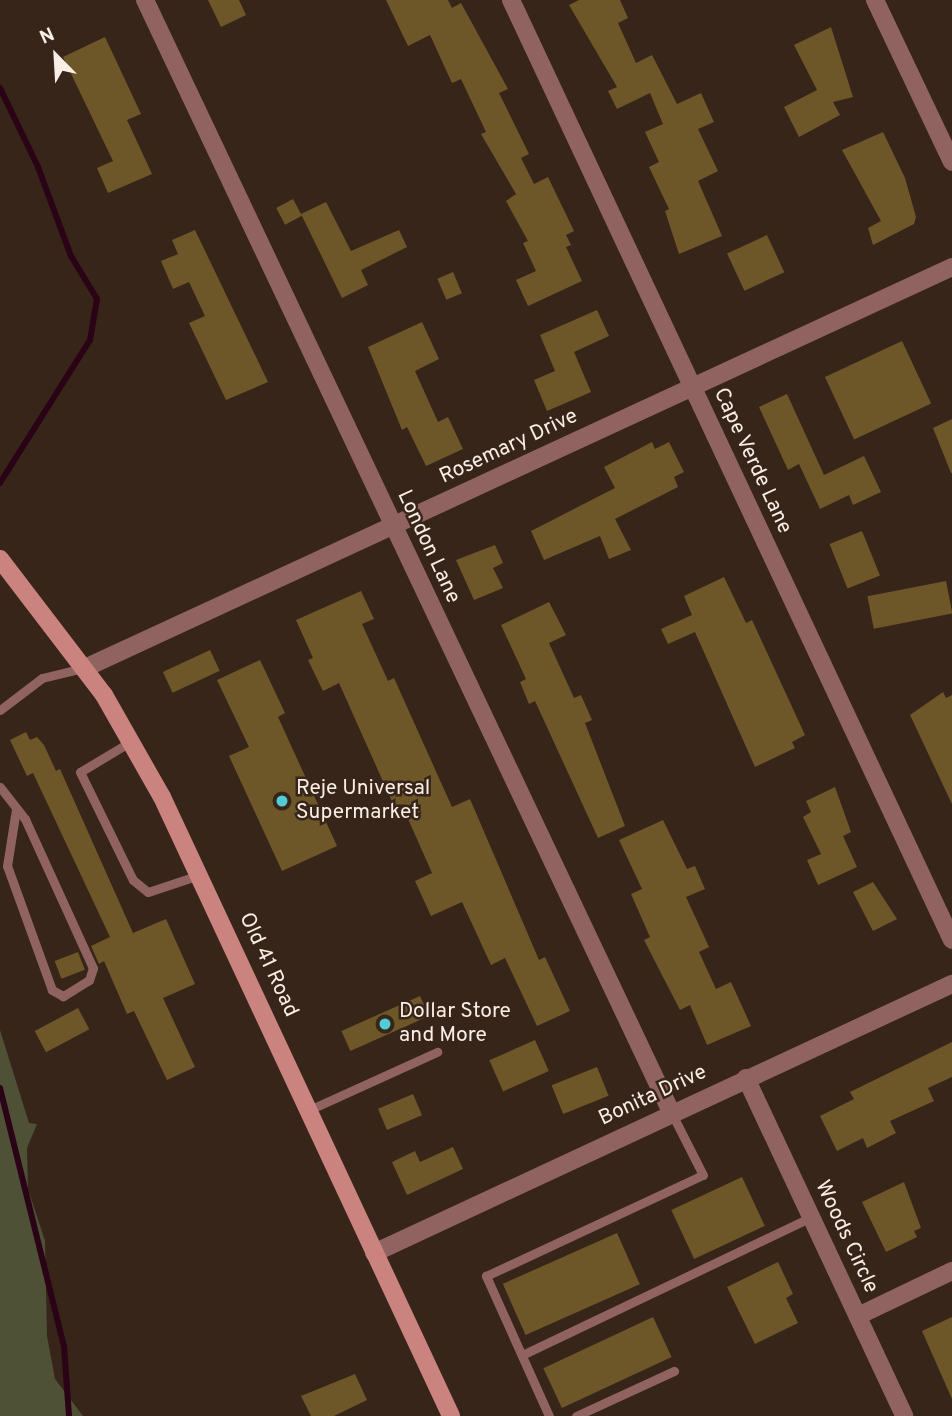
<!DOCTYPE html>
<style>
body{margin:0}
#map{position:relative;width:952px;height:1416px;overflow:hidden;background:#37251a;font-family:Overpass,sans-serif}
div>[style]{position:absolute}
.green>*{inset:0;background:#4e5136}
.stream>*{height:6px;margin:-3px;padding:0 3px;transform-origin:3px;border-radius:3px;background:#2a0316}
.building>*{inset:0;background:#6d5729;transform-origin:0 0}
.lane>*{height:9px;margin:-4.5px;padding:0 4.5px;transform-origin:4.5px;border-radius:4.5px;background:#906360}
.street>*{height:18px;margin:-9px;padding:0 9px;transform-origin:9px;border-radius:9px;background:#906360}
.secondary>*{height:18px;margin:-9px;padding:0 9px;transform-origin:9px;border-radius:9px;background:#ca837e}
.dots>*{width:19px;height:19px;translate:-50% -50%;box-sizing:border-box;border:4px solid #37251a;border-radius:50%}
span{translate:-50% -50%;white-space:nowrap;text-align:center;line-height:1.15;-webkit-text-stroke:5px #37251a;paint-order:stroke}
.street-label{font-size:21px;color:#faeee6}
.poi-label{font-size:21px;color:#faeee6}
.left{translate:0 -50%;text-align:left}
.north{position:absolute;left:21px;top:21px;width:70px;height:70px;-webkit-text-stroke:5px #37251a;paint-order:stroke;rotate:336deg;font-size:19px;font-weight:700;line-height:28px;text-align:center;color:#faeee6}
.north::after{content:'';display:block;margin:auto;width:24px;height:32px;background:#faeee6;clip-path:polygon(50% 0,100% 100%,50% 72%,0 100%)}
</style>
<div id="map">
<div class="green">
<div style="clip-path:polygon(0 1030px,29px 1123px,37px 1124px,27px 1148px,28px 1189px,45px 1241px,47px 1336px,55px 1379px,83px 1416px,0 1416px)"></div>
</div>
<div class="stream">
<div style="left:0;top:88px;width:88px;rotate:64.3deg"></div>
<div style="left:38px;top:167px;width:95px;rotate:69.7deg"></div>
<div style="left:71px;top:256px;width:50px;rotate:58.8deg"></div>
<div style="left:97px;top:299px;width:42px;rotate:99.7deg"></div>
<div style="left:90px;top:340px;width:169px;rotate:122.2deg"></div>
<div style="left:0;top:1088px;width:266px;rotate:76.1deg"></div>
<div style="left:64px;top:1346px;width:70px;rotate:85.9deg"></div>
</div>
<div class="building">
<div style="clip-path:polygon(208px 0,239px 0,246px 15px,221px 27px)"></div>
<div style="clip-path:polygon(386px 0,448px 0,452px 8px,461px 3px,508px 89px,499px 93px,529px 154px,521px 158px,534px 184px,548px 177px,574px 231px,566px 235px,571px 245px,566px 247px,582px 281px,528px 306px,516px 280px,536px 271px,523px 243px,528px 241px,506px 201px,516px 194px,481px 134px,486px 132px,461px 79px,452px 83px,430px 35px,408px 46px)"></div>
<div style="clip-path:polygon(579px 0,620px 0,628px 18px,618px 23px,636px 63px,652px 55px,677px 104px,701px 93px,714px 122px,698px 129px,718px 171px,698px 181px,722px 236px,679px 254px,665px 211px,669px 209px,649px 167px,659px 162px,645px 132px,663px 124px,650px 93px,617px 109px,608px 91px,617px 87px,569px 5px)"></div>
<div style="clip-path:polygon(831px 27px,853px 97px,833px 102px,840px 115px,799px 137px,784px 107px,817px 90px,794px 45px)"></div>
<div style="clip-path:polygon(105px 37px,141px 114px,127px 120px,152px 174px,108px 193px,97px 168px,113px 161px,63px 57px)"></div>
<div style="clip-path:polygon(883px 132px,905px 178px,916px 217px,914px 224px,873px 245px,868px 228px,881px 221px,842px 150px)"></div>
<div style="left:293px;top:199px;width:19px;height:19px;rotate:62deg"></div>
<div style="clip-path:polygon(326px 202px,351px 251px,399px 230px,407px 247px,361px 270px,368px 285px,342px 298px,301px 214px)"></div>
<div style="clip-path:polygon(195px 230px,268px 382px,226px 400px,189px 323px,205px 316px,189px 282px,173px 289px,161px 261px,178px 254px,172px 240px)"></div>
<div style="left:767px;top:235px;width:41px;height:44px;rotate:65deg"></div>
<div style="left:453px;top:272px;width:23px;height:17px;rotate:67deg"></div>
<div style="clip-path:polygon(597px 310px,609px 336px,574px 352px,591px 392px,547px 411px,534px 380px,555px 371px,540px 335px)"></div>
<div style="clip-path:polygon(422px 322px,439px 359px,415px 371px,438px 422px,448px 417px,463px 449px,426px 466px,407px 427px,402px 430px,368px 347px)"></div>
<div style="left:902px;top:341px;width:69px;height:85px;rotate:65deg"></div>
<div style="clip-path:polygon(787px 394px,824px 475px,864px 456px,881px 492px,853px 505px,849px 495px,820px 509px,799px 464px,788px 470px,759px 407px)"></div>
<div style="clip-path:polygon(952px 419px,952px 473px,951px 473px,933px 428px)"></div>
<div style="clip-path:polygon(652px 442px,655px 449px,669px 442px,684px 472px,674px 477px,678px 487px,615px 519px,631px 550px,609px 559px,600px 536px,544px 560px,531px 531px,615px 488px,604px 467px)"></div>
<div style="left:862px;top:531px;width:48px;height:35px;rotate:68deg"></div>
<div style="clip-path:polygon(495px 545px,503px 563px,493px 568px,503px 588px,474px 600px,456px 560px)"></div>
<div style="clip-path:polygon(724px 577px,746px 623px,752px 620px,805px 735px,792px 742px,795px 748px,755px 767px,695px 632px,668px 644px,661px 629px,692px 615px,684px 596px)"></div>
<div style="left:946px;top:581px;width:33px;height:80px;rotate:79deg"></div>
<div style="clip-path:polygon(361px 591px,374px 619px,362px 624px,388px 681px,394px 678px,452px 807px,470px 799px,539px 960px,545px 957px,570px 1011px,537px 1026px,505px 958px,491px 965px,462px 902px,431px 916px,415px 881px,432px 873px,405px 812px,398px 815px,339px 683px,323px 691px,308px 660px,313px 658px,296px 620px)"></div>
<div style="clip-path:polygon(549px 602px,566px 635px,549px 643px,574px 698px,581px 695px,592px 720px,585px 723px,625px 826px,598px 838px,535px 701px,529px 704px,520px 682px,526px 679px,501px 625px)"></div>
<div style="left:210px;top:650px;width:23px;height:52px;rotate:65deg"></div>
<div style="clip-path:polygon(260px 660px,285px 713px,278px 717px,337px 846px,282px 871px,229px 756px,249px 747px,217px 680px)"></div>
<div style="clip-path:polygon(943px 692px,946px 698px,952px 695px,952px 804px,910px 715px)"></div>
<div style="clip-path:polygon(26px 732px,30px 740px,37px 737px,44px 745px,56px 771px,60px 769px,133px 933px,166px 919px,195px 984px,163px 998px,195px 1067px,167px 1080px,134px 1011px,127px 1014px,104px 961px,99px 964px,91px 946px,110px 937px,33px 773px,27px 776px,10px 740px)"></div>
<div style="clip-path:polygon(835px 787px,851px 832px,843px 836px,857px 867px,818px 885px,807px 860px,821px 854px,803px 817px,811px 812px,806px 801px)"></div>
<div style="clip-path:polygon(663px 820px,687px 869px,695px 866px,705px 889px,686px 897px,709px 947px,699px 952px,716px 989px,731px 982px,751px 1026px,707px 1045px,690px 1005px,680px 1010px,644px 940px,650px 937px,631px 894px,642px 889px,619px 840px)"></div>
<div style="clip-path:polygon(873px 882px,897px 919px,873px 931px,853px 892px)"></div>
<div style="left:78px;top:952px;width:19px;height:25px;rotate:69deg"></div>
<div style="left:420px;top:996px;width:22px;height:86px;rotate:66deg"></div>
<div style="left:78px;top:1008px;width:24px;height:49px;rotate:62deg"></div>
<div style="left:535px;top:1040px;width:34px;height:50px;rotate:66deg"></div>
<div style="clip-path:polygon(952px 1042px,952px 1077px,928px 1088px,934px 1101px,890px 1121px,896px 1133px,867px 1148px,863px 1138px,837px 1151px,820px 1116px,854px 1099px,850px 1092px)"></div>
<div style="left:597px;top:1067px;width:31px;height:49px;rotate:68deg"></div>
<div style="left:413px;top:1094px;width:23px;height:38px;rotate:67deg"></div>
<div style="clip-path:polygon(453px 1147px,463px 1169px,407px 1195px,392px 1162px,415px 1151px,420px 1162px)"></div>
<div style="left:742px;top:1177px;width:54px;height:78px;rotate:65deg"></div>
<div style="clip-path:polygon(904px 1182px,921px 1228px,914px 1231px,917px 1237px,886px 1252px,862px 1202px)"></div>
<div style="left:617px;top:1233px;width:56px;height:125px;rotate:66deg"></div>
<div style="clip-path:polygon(778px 1262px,793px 1294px,786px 1298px,798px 1323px,755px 1344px,727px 1287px)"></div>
<div style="left:653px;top:1317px;width:44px;height:121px;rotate:65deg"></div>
<div style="clip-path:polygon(952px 1317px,952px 1399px,922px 1331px)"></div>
<div style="clip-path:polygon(355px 1374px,367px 1400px,334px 1416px,311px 1416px,301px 1396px)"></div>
</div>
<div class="lane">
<div style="left:0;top:710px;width:53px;rotate:-37.3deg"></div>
<div style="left:42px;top:678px;width:42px;rotate:-13.7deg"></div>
<div style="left:130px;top:742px;width:58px;rotate:149deg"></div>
<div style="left:80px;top:772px;width:120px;rotate:63.9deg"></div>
<div style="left:133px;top:880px;width:19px;rotate:39deg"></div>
<div style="left:148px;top:892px;width:54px;rotate:-18.4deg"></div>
<div style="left:0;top:787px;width:41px;rotate:52deg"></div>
<div style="left:25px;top:819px;width:164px;rotate:65.5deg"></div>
<div style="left:93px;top:968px;width:13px;rotate:108deg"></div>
<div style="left:89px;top:980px;width:31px;rotate:148deg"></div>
<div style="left:63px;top:996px;width:13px;rotate:-151deg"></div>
<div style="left:52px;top:990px;width:132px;rotate:-109.9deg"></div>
<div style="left:7px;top:866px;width:58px;rotate:-81deg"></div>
<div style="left:309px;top:1110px;width:141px;rotate:-24.4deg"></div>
<div style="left:522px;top:1355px;width:320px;rotate:-25.5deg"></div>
<div style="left:549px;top:1416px;width:154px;rotate:-114.2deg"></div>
<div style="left:486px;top:1276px;width:239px;rotate:-25deg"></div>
<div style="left:703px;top:1175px;width:71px;rotate:-116.9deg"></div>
<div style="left:576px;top:1416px;width:108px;rotate:-24.7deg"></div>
</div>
<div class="street">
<div style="left:145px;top:0;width:1230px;rotate:64.68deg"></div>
<div style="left:511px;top:0;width:1038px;rotate:64.87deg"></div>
<div style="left:875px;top:0;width:179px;rotate:64.6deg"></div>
<div style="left:85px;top:668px;width:955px;rotate:-24.82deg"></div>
<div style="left:746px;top:1078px;width:373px;rotate:64.9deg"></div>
<div style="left:374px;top:1253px;width:638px;rotate:-24.96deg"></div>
<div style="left:858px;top:1316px;width:104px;rotate:-25.6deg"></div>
</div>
<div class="secondary">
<div style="left:0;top:559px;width:171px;rotate:52.6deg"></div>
<div style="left:104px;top:695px;width:117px;rotate:60.4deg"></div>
<div style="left:162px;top:797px;width:683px;rotate:64.97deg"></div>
</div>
<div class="dots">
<div style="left:282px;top:801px;background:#52ccd6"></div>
<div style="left:385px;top:1024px;background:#52ccd6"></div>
</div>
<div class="street-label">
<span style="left:509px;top:447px;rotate:-25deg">Rosemary Drive</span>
<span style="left:752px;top:461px;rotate:65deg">Cape Verde Lane</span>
<span style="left:428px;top:547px;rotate:65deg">London Lane</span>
<span style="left:268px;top:965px;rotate:65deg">Old 41 Road</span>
<span style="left:653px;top:1096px;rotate:-25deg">Bonita Drive</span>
<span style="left:846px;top:1237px;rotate:65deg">Woods Circle</span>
</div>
<div class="poi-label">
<span class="left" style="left:296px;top:801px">Reje Universal<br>Supermarket</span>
<span class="left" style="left:399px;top:1024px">Dollar Store<br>and More</span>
</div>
<div class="north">N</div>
</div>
